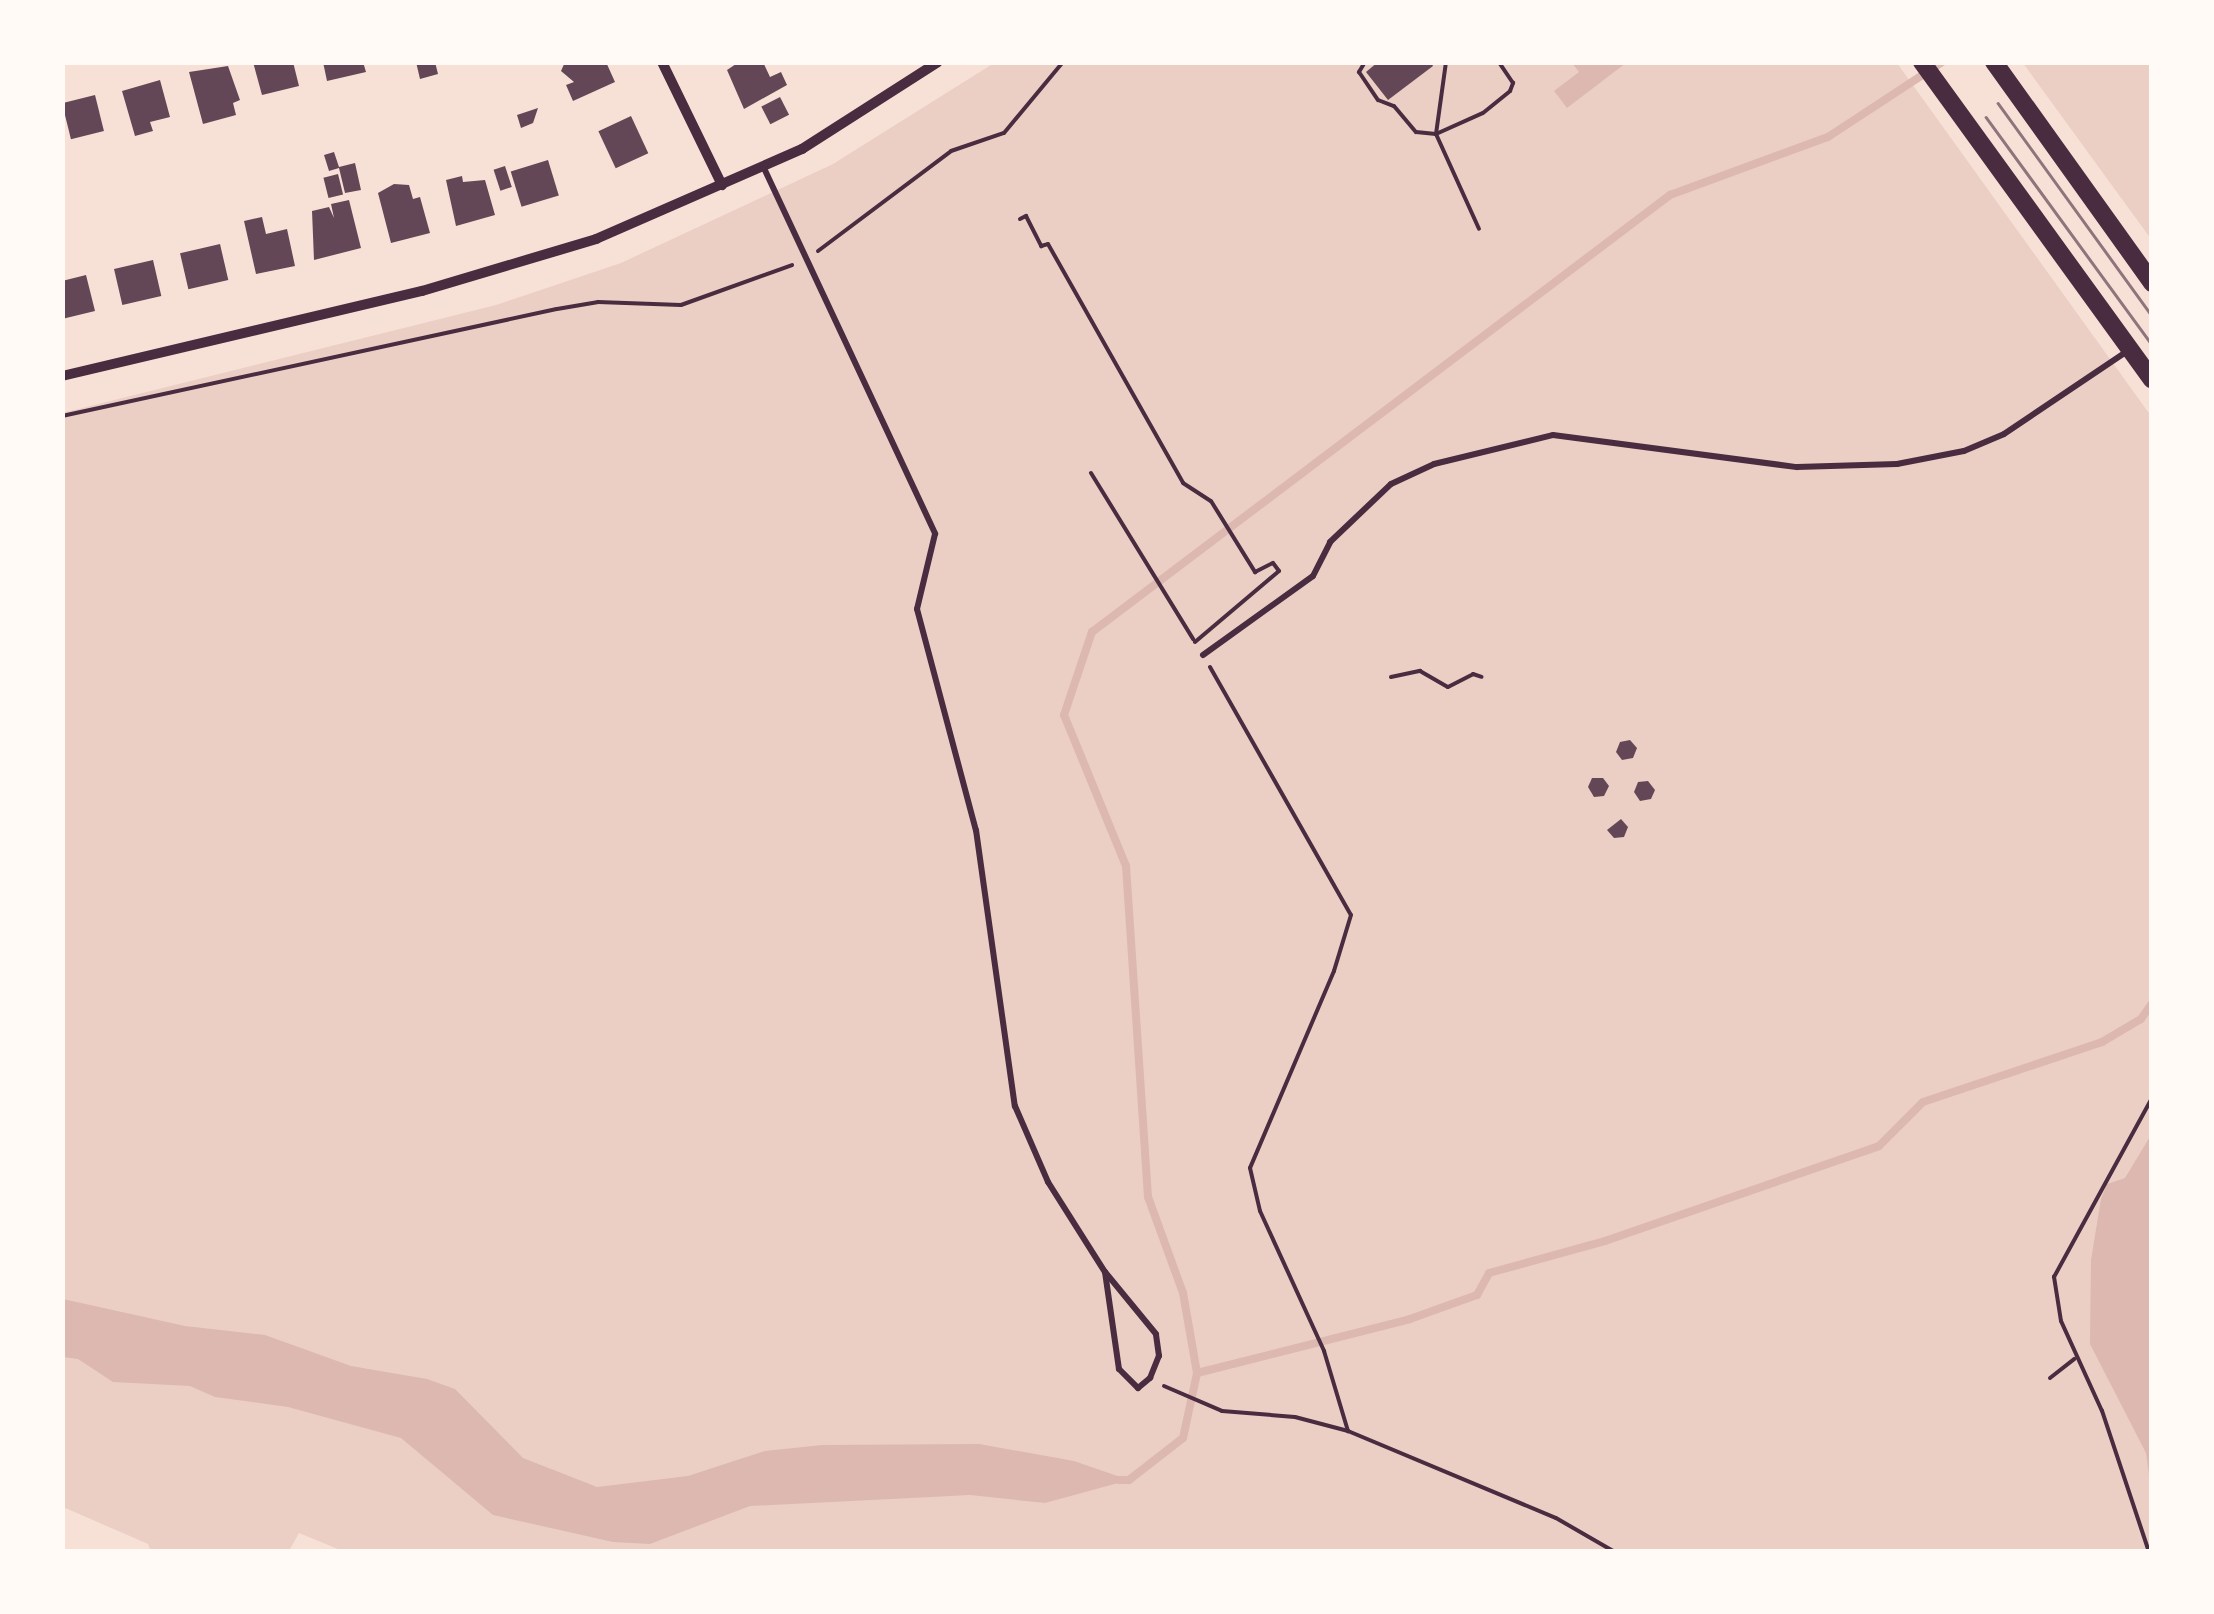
<!DOCTYPE html>
<style>
body{margin:0}
#map{position:relative;width:2214px;height:1614px;overflow:hidden;background:#f7e1d7;font-family:Raleway,sans-serif}
div>[style]{position:absolute}
.green>*{inset:0;background:#ebcfc5}
.water>*{inset:0;background:#dcb8b0}
.stream>*{height:8px;margin:-4px;padding:0 4px;transform-origin:4px;border-radius:4px;background:#dcb8b0}
.building>*{inset:0;background:#644757;transform-origin:0 0}
.path>*{height:4px;margin:-2px;padding:0 2px;transform-origin:2px;border-radius:2px;background:#4a2c40}
.service>*{height:6px;margin:-3px;padding:0 3px;transform-origin:3px;border-radius:3px;background:#4a2c40}
.minor>*{height:10px;margin:-5px;padding:0 5px;transform-origin:5px;border-radius:5px;background:#4a2c40}
.primary>*{height:18px;margin:-9px;padding:0 9px;transform-origin:9px;border-radius:9px;background:#4a2c40}
.tram>*{height:2.5px;margin:-1.25px;padding:0 1.25px;transform-origin:1.25px;border-radius:1.25px;background:#8f747c}
span{translate:-50% -50%;white-space:nowrap;text-align:center;line-height:1.15;-webkit-text-stroke:9px #fffaf5;paint-order:stroke}
.frame{position:absolute;inset:0;border:65px solid #fffaf5;pointer-events:none}
</style>
<div id="map">
<div class="green">
<div style="clip-path:polygon(994px 63px,1897px 63px,2151px 416px,2151px 1551px,345px 1552px,299px 1533px,289px 1551px,151px 1552px,148px 1544px,63px 1507px,62px 413px,496px 305px,621px 263px,833px 164px)"></div>
<div style="clip-path:polygon(2023px 63px,2151px 63px,2151px 240px,2151px 239px)"></div>
</div>
<div class="water">
<div style="clip-path:polygon(1572px 63px,1626px 63px,1567px 108px,1554px 91px,1579px 72px)"></div>
<div style="clip-path:polygon(2151px 1135px,2151px 1489px,2146px 1453px,2090px 1344px,2091px 1260px,2101px 1199px,2107px 1184px,2125px 1178px)"></div>
<div style="clip-path:polygon(63px 1299px,185px 1326px,265px 1335px,351px 1366px,427px 1379px,455px 1389px,523px 1458px,597px 1487px,688px 1476px,765px 1451px,822px 1445px,979px 1444px,1074px 1461px,1129px 1480px,1045px 1503px,970px 1495px,750px 1506px,650px 1544px,613px 1542px,493px 1515px,401px 1438px,288px 1407px,215px 1397px,190px 1386px,113px 1382px,78px 1359px,63px 1357px)"></div>
</div>
<div class="stream">
<div style="left:1197px;top:1373px;width:220px;rotate:-14.2deg"></div>
<div style="left:1410px;top:1319px;width:71px;rotate:-19.7deg"></div>
<div style="left:1477px;top:1295px;width:25px;rotate:-61deg"></div>
<div style="left:1489px;top:1273px;width:120px;rotate:-15.4deg"></div>
<div style="left:1605px;top:1241px;width:290px;rotate:-19.1deg"></div>
<div style="left:1879px;top:1146px;width:62px;rotate:-45deg"></div>
<div style="left:1923px;top:1102px;width:189px;rotate:-18.5deg"></div>
<div style="left:2102px;top:1042px;width:45px;rotate:-30.5deg"></div>
<div style="left:2141px;top:1019px;width:19px;rotate:-55deg"></div>
<div style="left:1119px;top:1480px;width:10px"></div>
<div style="left:1129px;top:1480px;width:68px;rotate:-37.9deg"></div>
<div style="left:1183px;top:1438px;width:66px;rotate:-77.8deg"></div>
<div style="left:1197px;top:1373px;width:81px;rotate:-99.9deg"></div>
<div style="left:1183px;top:1293px;width:102px;rotate:-110deg"></div>
<div style="left:1148px;top:1197px;width:332px;rotate:-93.8deg"></div>
<div style="left:1126px;top:866px;width:163px;rotate:-112.3deg"></div>
<div style="left:1064px;top:715px;width:88px;rotate:-71.4deg"></div>
<div style="left:1092px;top:632px;width:725px;rotate:-37.09deg"></div>
<div style="left:1670px;top:195px;width:168px;rotate:-20.2deg"></div>
<div style="left:1828px;top:137px;width:136px;rotate:-33.3deg"></div>
</div>
<div class="building">
<div style="clip-path:polygon(253px 62px,293px 62px,299px 86px,262px 95px)"></div>
<div style="clip-path:polygon(323px 62px,363px 62px,366px 72px,327px 81px)"></div>
<div style="clip-path:polygon(416px 62px,435px 62px,438px 74px,420px 79px)"></div>
<div style="clip-path:polygon(565px 62px,606px 62px,615px 82px,573px 101px,566px 85px,574px 82px,561px 71px)"></div>
<div style="clip-path:polygon(739px 62px,763px 62px,770px 77px,781px 72px,787px 85px,744px 109px,727px 70px)"></div>
<div style="clip-path:polygon(1378px 62px,1431px 62px,1433px 66px,1388px 100px,1366px 72px)"></div>
<div style="clip-path:polygon(228px 66px,240px 100px,233px 103px,236px 115px,203px 124px,189px 72px)"></div>
<div style="clip-path:polygon(160px 80px,170px 117px,150px 122px,153px 131px,135px 136px,122px 91px)"></div>
<div style="left:95px;top:95px;width:37px;height:34px;rotate:76deg"></div>
<div style="left:780px;top:97px;width:20px;height:21px;rotate:63deg"></div>
<div style="clip-path:polygon(538px 108px,533px 123px,521px 128px,517px 115px)"></div>
<div style="left:631px;top:116px;width:41px;height:36px;rotate:65deg"></div>
<div style="clip-path:polygon(334px 152px,339px 167px,355px 163px,361px 190px,345px 193px,339px 168px,329px 171px,324px 155px)"></div>
<div style="left:548px;top:160px;width:37px;height:39px;rotate:73deg"></div>
<div style="left:505px;top:166px;width:22px;height:12px;rotate:72deg"></div>
<div style="left:338px;top:174px;width:21px;height:15px;rotate:76deg"></div>
<div style="clip-path:polygon(462px 176px,463px 182px,485px 180px,495px 215px,456px 226px,446px 180px)"></div>
<div style="clip-path:polygon(394px 184px,409px 185px,413px 199px,420px 197px,430px 233px,391px 243px,378px 193px)"></div>
<div style="clip-path:polygon(349px 200px,361px 248px,314px 260px,312px 211px,329px 207px,334px 218px,331px 204px)"></div>
<div style="clip-path:polygon(262px 217px,266px 234px,287px 229px,295px 266px,256px 274px,244px 221px)"></div>
<div style="left:220px;top:244px;width:37px;height:41px;rotate:77deg"></div>
<div style="left:153px;top:260px;width:37px;height:40px;rotate:77deg"></div>
<div style="clip-path:polygon(86px 275px,95px 311px,62px 319px,62px 281px)"></div>
<div style="clip-path:polygon(1630px 740px,1637px 748px,1633px 758px,1622px 760px,1616px 752px,1620px 742px)"></div>
<div style="clip-path:polygon(1592px 778px,1603px 778px,1609px 786px,1604px 796px,1594px 797px,1588px 787px)"></div>
<div style="clip-path:polygon(1648px 781px,1655px 790px,1651px 799px,1640px 801px,1634px 792px,1638px 782px)"></div>
<div style="clip-path:polygon(1621px 819px,1628px 827px,1624px 837px,1614px 838px,1607px 830px)"></div>
</div>
<div class="path">
<div style="left:1365px;top:62px;width:12px;rotate:121deg"></div>
<div style="left:1359px;top:72px;width:34px;rotate:56deg"></div>
<div style="left:1378px;top:100px;width:17px;rotate:21deg"></div>
<div style="left:1394px;top:106px;width:34px;rotate:50deg"></div>
<div style="left:1416px;top:132px;width:20px;rotate:6deg"></div>
<div style="left:1436px;top:134px;width:51px;rotate:-24.1deg"></div>
<div style="left:1483px;top:113px;width:35px;rotate:-39deg"></div>
<div style="left:1510px;top:91px;width:9px;rotate:-69deg"></div>
<div style="left:1513px;top:83px;width:25px;rotate:-124deg"></div>
<div style="left:1446px;top:62px;width:73px;rotate:97.9deg"></div>
<div style="left:1436px;top:134px;width:104px;rotate:65.6deg"></div>
<div style="left:1020px;top:219px;width:7px;rotate:-27deg"></div>
<div style="left:1026px;top:216px;width:34px;rotate:63deg"></div>
<div style="left:1041px;top:246px;width:7px;rotate:-16deg"></div>
<div style="left:1048px;top:244px;width:274px;rotate:60.5deg"></div>
<div style="left:1183px;top:483px;width:33px;rotate:33deg"></div>
<div style="left:1211px;top:501px;width:84px;rotate:58.2deg"></div>
<div style="left:1255px;top:572px;width:20px;rotate:-27deg"></div>
<div style="left:1273px;top:563px;width:10px;rotate:53deg"></div>
<div style="left:1279px;top:571px;width:110px;rotate:139.8deg"></div>
<div style="left:818px;top:251px;width:166px;rotate:-36.9deg"></div>
<div style="left:951px;top:151px;width:56px;rotate:-18.8deg"></div>
<div style="left:1004px;top:133px;width:92px;rotate:-50.3deg"></div>
<div style="left:62px;top:416px;width:506px;rotate:-12.2deg"></div>
<div style="left:557px;top:309px;width:42px;rotate:-9.7deg"></div>
<div style="left:598px;top:302px;width:83px;rotate:2.1deg"></div>
<div style="left:681px;top:305px;width:118px;rotate:-19.8deg"></div>
<div style="left:1091px;top:473px;width:195px;rotate:58.4deg"></div>
<div style="left:1210px;top:667px;width:285px;rotate:60.4deg"></div>
<div style="left:1351px;top:915px;width:59px;rotate:106.9deg"></div>
<div style="left:1334px;top:971px;width:214px;rotate:113.1deg"></div>
<div style="left:1250px;top:1168px;width:44px;rotate:76.9deg"></div>
<div style="left:1260px;top:1211px;width:154px;rotate:65.4deg"></div>
<div style="left:1324px;top:1351px;width:84px;rotate:73.3deg"></div>
<div style="left:1391px;top:677px;width:30px;rotate:-12deg"></div>
<div style="left:1420px;top:671px;width:32px;rotate:30deg"></div>
<div style="left:1448px;top:687px;width:28px;rotate:-27deg"></div>
<div style="left:1473px;top:674px;width:9px;rotate:18deg"></div>
<div style="left:2050px;top:1378px;width:31px;rotate:-38deg"></div>
<div style="left:1164px;top:1386px;width:63px;rotate:23.3deg"></div>
<div style="left:1222px;top:1411px;width:73px;rotate:4.7deg"></div>
<div style="left:1295px;top:1417px;width:55px;rotate:14.8deg"></div>
<div style="left:1348px;top:1431px;width:225px;rotate:22.7deg"></div>
<div style="left:1556px;top:1518px;width:68px;rotate:30deg"></div>
<div style="left:2149px;top:1552px;width:149px;rotate:-108.4deg"></div>
<div style="left:2102px;top:1411px;width:99px;rotate:-114.5deg"></div>
<div style="left:2061px;top:1321px;width:45px;rotate:-99deg"></div>
<div style="left:2054px;top:1277px;width:204px;rotate:-61.3deg"></div>
</div>
<div class="service">
<div style="left:763px;top:166px;width:406px;rotate:64.9deg"></div>
<div style="left:935px;top:534px;width:77px;rotate:103.5deg"></div>
<div style="left:917px;top:609px;width:229px;rotate:75.1deg"></div>
<div style="left:976px;top:830px;width:279px;rotate:82deg"></div>
<div style="left:1015px;top:1106px;width:83px;rotate:66.5deg"></div>
<div style="left:1048px;top:1182px;width:107px;rotate:57.7deg"></div>
<div style="left:1105px;top:1272px;width:98px;rotate:81.8deg"></div>
<div style="left:1119px;top:1369px;width:27px;rotate:45deg"></div>
<div style="left:1138px;top:1388px;width:16px;rotate:-40deg"></div>
<div style="left:1150px;top:1378px;width:24px;rotate:-68deg"></div>
<div style="left:1159px;top:1356px;width:22px;rotate:-98deg"></div>
<div style="left:1156px;top:1334px;width:80px;rotate:-129.4deg"></div>
<div style="left:1203px;top:655px;width:135px;rotate:-35.7deg"></div>
<div style="left:1313px;top:576px;width:38px;rotate:-63deg"></div>
<div style="left:1330px;top:542px;width:84px;rotate:-43.6deg"></div>
<div style="left:1391px;top:484px;width:47px;rotate:-24.9deg"></div>
<div style="left:1434px;top:464px;width:122px;rotate:-13.7deg"></div>
<div style="left:1553px;top:435px;width:246px;rotate:7.5deg"></div>
<div style="left:1797px;top:467px;width:100px;rotate:-1.7deg"></div>
<div style="left:1897px;top:464px;width:68px;rotate:-11deg"></div>
<div style="left:1964px;top:451px;width:43px;rotate:-23deg"></div>
<div style="left:2004px;top:434px;width:151px;rotate:-33.9deg"></div>
</div>
<div class="minor">
<div style="left:662px;top:62px;width:137px;rotate:64deg"></div>
<div style="left:62px;top:376px;width:370px;rotate:-13.3deg"></div>
<div style="left:422px;top:291px;width:182px;rotate:-16.6deg"></div>
<div style="left:596px;top:239px;width:225px;rotate:-23.6deg"></div>
<div style="left:802px;top:149px;width:161px;rotate:-32.6deg"></div>
</div>
<div class="primary">
<div style="left:1922px;top:62px;width:392px;rotate:54.1deg"></div>
<div style="left:1994px;top:62px;width:272px;rotate:54.4deg"></div>
</div>
<div class="tram">
<div style="left:1998px;top:103px;width:263px;rotate:54.1deg"></div>
<div style="left:1986px;top:117px;width:282px;rotate:53.9deg"></div>
</div>
<div class="frame"></div>
</div>
